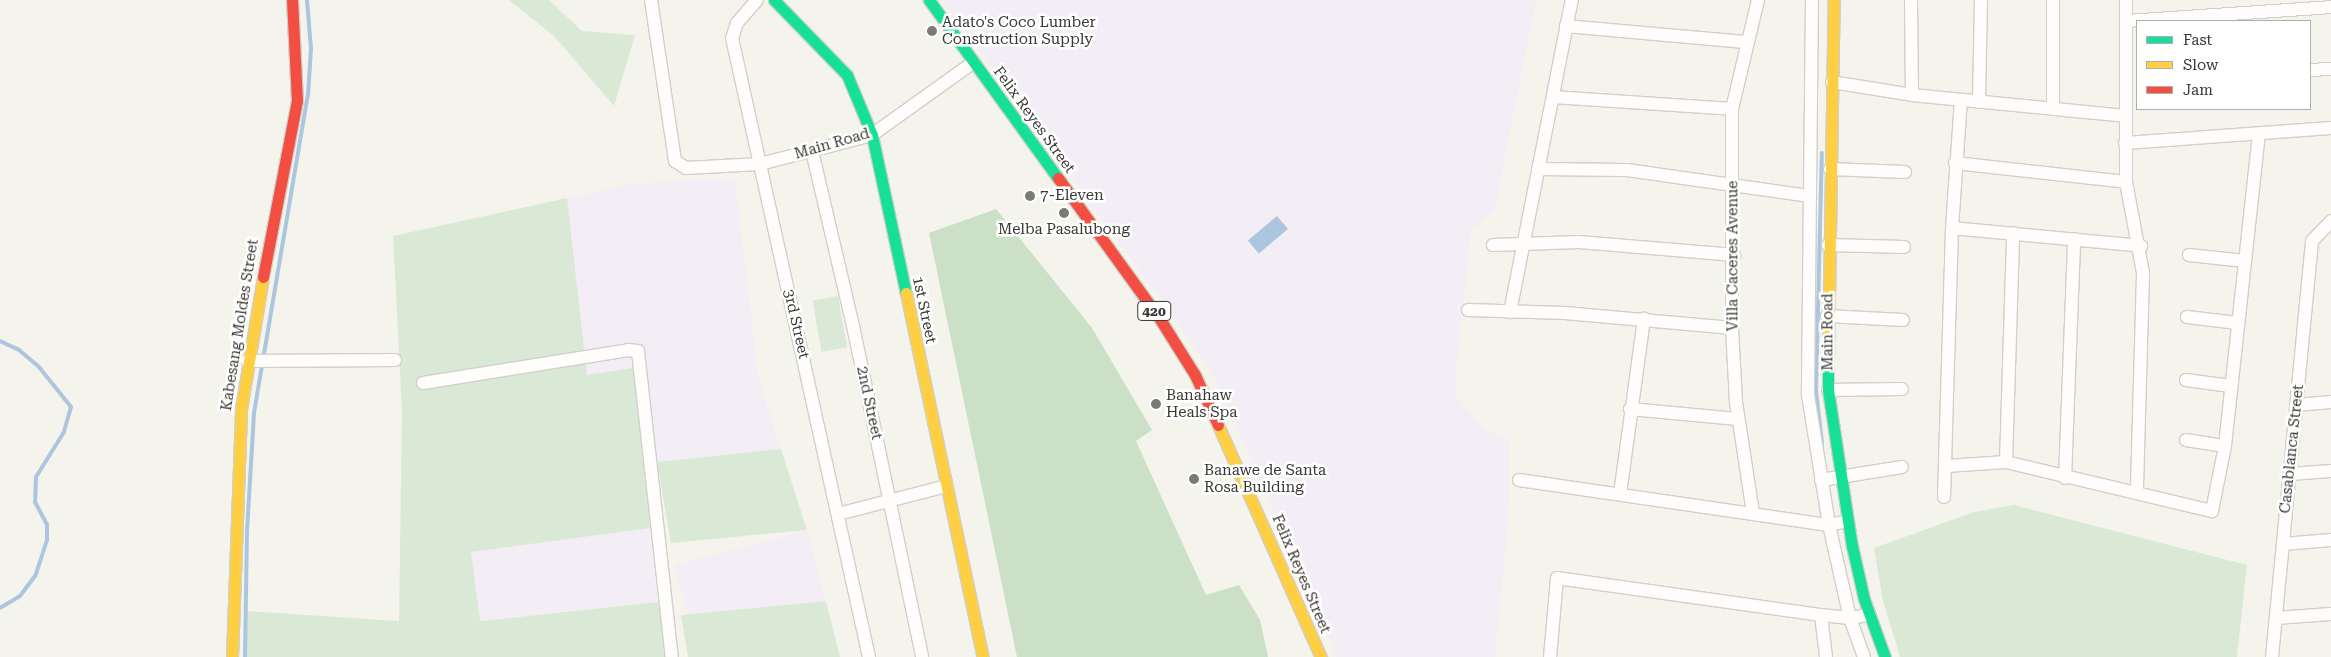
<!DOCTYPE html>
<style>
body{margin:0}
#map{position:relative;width:2331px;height:657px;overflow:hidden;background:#f5f4ec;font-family:"Roboto Serif",serif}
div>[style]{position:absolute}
.industrial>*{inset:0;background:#f3edf5;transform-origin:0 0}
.green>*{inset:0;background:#dae9d6;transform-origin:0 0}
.forest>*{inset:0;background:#cbe0c6}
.water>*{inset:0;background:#acc6df;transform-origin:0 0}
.stream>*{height:4px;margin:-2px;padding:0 2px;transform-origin:2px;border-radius:2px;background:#acc6df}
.roads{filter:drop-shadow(1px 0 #d0cfc9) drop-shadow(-1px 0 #d0cfc9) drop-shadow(0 1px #d0cfc9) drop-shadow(0 -1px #d0cfc9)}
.street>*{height:12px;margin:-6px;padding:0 6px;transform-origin:6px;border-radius:6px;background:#fefdfc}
.fast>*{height:11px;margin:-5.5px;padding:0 5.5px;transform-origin:5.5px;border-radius:5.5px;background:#16e098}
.slow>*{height:11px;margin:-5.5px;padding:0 5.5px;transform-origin:5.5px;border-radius:5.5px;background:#ffcf43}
.jam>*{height:11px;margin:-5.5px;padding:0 5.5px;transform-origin:5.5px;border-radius:5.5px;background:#f24e42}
.dots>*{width:14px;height:14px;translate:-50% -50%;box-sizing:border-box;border:2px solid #fff;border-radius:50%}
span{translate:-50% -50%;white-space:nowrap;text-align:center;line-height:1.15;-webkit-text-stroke:5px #fff;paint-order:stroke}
.shield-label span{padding:1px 4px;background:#fff;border:1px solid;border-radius:4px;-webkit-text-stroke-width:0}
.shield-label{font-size:14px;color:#393833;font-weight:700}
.poi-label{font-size:15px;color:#393833}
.left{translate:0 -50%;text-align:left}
.street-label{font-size:15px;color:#393833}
.legend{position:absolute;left:2136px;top:20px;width:175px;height:90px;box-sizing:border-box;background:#fff;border:1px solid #b0afad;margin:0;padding:6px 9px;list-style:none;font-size:15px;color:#393833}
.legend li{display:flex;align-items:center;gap:10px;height:25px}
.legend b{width:25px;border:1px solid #b0afad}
</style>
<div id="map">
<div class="industrial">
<div style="clip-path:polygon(942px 0,1536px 0,1494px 212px,1471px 229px,1457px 360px,1455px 395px,1485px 429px,1509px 440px,1509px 509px,1495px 657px,1337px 657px,1216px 381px,1175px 319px)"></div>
<div style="clip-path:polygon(735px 178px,758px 377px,781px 449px,643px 463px,633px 369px,587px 375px,567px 198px,631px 184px)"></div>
<div style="left:650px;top:528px;width:74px;height:181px;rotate:84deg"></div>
<div style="left:807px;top:530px;width:73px;height:137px;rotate:75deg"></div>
</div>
<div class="green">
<div style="clip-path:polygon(509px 0,549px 0,582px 31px,635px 35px,614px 106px,555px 37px)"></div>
<div style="clip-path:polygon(567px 198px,587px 375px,633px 368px,650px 528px,471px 552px,480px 621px,658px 602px,666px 657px,245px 657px,245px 611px,399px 621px,402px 411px,393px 236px)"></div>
<div style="left:838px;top:296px;width:52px;height:26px;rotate:80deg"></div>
<div style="clip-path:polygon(781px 449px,807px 530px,671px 543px,657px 462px)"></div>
<div style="clip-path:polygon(2014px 505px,2247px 565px,2237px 657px,1900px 657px,1883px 601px,1874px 548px,1974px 512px)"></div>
<div style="clip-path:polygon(826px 601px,840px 657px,688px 657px,681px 615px)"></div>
</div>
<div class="forest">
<div style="clip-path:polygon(996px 209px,1092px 328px,1152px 430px,1136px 441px,1206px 595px,1239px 585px,1260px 620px,1268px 657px,1017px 657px,929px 233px)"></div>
</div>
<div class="water">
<div style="left:1277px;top:216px;width:17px;height:38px;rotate:50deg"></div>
</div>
<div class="stream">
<div style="left:0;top:341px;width:21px;rotate:25deg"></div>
<div style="left:19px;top:350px;width:26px;rotate:40deg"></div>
<div style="left:39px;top:367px;width:51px;rotate:51.3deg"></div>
<div style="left:71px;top:407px;width:26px;rotate:106deg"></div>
<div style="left:64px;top:432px;width:53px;rotate:121.9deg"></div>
<div style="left:36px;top:477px;width:25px;rotate:92deg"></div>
<div style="left:35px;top:502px;width:26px;rotate:62deg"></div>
<div style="left:47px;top:525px;width:15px;rotate:90deg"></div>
<div style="left:47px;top:540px;width:38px;rotate:108deg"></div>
<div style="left:35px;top:576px;width:25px;rotate:127deg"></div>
<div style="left:20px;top:596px;width:23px;rotate:149deg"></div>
<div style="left:1822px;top:443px;width:52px;rotate:-96.6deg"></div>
<div style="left:1816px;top:391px;width:238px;rotate:-88.6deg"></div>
<div style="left:245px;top:657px;width:126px;rotate:-89.1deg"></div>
<div style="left:247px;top:531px;width:118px;rotate:-86.6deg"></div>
<div style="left:254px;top:413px;width:323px;rotate:-80.4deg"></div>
<div style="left:308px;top:95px;width:46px;rotate:-86.3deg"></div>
<div style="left:311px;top:49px;width:49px;rotate:-94.7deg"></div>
</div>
<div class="roads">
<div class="street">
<div style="left:651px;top:0;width:163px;rotate:81.5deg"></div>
<div style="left:675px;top:161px;width:13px;rotate:32deg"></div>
<div style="left:686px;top:168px;width:74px;rotate:-3.1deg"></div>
<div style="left:760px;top:164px;width:116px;rotate:-14.5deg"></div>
<div style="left:872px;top:135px;width:125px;rotate:-35.6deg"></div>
<div style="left:757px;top:0;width:30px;rotate:131deg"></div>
<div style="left:737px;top:23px;width:16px;rotate:108deg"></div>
<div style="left:732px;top:38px;width:634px;rotate:77.52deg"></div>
<div style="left:1812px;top:0;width:395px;rotate:90.6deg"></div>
<div style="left:1808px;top:395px;width:132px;rotate:80.8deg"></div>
<div style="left:1829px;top:525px;width:95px;rotate:77.3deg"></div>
<div style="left:1850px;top:618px;width:41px;rotate:70.3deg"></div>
<div style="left:1911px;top:0;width:95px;rotate:89.4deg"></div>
<div style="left:2126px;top:0;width:182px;rotate:90deg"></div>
<div style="left:2126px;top:182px;width:93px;rotate:79.4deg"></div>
<div style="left:2143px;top:273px;width:220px;rotate:91.6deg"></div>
<div style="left:2127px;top:21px;width:204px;rotate:-3.9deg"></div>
<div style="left:1566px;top:26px;width:182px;rotate:5.1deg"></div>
<div style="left:2310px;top:70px;width:21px;rotate:-3deg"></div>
<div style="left:1832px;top:82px;width:81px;rotate:9.2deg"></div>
<div style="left:1912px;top:95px;width:214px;rotate:5.6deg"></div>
<div style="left:1553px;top:97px;width:179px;rotate:3.8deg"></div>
<div style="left:1979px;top:102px;width:102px;rotate:-88.9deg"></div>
<div style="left:2053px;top:109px;width:109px;rotate:-90deg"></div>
<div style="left:2125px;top:143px;width:207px;rotate:-4.2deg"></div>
<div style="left:812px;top:151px;width:175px;rotate:76.8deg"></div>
<div style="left:852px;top:321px;width:343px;rotate:78.2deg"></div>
<div style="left:1955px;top:163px;width:172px;rotate:6.3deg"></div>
<div style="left:1538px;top:169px;width:89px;rotate:0.6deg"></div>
<div style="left:1627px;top:170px;width:185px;rotate:8.1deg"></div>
<div style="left:1830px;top:169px;width:75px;rotate:2.3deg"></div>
<div style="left:1952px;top:228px;width:190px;rotate:5.4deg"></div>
<div style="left:1493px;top:245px;width:86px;rotate:-2deg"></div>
<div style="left:1579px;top:242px;width:156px;rotate:4.8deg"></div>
<div style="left:1828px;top:245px;width:76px;rotate:1.5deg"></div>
<div style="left:2189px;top:255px;width:56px;rotate:6.1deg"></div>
<div style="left:1468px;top:310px;width:97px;rotate:1.8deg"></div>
<div style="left:1565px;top:313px;width:168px;rotate:5.1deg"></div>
<div style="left:1510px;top:312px;width:318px;rotate:-78.8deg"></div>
<div style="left:1827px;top:316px;width:76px;rotate:3deg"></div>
<div style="left:2187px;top:317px;width:51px;rotate:6.7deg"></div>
<div style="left:247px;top:361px;width:148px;rotate:-0.4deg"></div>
<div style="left:2186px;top:380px;width:45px;rotate:7.6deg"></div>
<div style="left:423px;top:383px;width:208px;rotate:-9.1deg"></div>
<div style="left:628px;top:350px;width:10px;rotate:6deg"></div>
<div style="left:638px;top:351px;width:308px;rotate:83.7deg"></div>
<div style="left:1828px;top:390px;width:74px;rotate:-0.8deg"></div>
<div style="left:2296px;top:405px;width:35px;rotate:-5deg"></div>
<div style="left:1630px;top:409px;width:108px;rotate:5.3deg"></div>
<div style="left:2186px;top:440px;width:39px;rotate:9deg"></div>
<div style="left:2006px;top:462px;width:229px;rotate:-88.2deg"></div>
<div style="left:1946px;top:466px;width:60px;rotate:-3.8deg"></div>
<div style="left:2006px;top:462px;width:212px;rotate:13.4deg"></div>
<div style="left:2212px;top:511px;width:66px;rotate:-78.7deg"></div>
<div style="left:2225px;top:446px;width:314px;rotate:-83.8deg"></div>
<div style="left:2290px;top:474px;width:41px;rotate:-4.2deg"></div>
<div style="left:2065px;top:478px;width:239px;rotate:-87.8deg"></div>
<div style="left:1519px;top:480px;width:313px;rotate:8.3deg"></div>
<div style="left:1829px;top:525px;width:19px;rotate:-12deg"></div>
<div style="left:1821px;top:480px;width:82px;rotate:-9.1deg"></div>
<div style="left:1620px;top:494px;width:177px;rotate:-82.2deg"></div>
<div style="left:1944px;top:497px;width:269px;rotate:-88.3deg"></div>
<div style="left:1952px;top:228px;width:128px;rotate:-86deg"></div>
<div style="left:1753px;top:513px;width:112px;rotate:-98.7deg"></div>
<div style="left:1736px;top:402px;width:74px;rotate:-93.1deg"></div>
<div style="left:1732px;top:328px;width:219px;rotate:-90deg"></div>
<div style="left:1732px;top:109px;width:112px;rotate:-76.6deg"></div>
<div style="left:838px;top:514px;width:112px;rotate:-14.5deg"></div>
<div style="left:2283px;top:544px;width:48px;rotate:-4.8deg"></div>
<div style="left:1821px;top:615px;width:42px;rotate:83.2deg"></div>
<div style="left:2276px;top:618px;width:55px;rotate:-4.2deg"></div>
<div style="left:1550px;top:657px;width:79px;rotate:-84.9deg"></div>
<div style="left:1557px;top:578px;width:267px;rotate:8deg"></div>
<div style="left:1821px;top:615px;width:29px;rotate:6deg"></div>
<div style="left:1850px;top:618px;width:20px;rotate:-9deg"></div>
<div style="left:2272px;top:657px;width:418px;rotate:-84.5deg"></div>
<div style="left:2312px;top:241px;width:28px;rotate:-46deg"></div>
</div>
<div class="fast">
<div style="left:774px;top:0;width:105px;rotate:45.8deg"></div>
<div style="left:847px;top:75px;width:65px;rotate:67.4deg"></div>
<div style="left:872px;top:135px;width:162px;rotate:77.9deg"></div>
<div style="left:929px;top:0;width:220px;rotate:54.1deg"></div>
<div style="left:1828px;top:362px;width:28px;rotate:90deg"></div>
<div style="left:1828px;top:390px;width:158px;rotate:81.3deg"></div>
<div style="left:1852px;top:546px;width:54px;rotate:77.2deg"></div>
<div style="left:1864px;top:599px;width:62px;rotate:70.1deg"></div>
</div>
<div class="slow">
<div style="left:906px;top:293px;width:372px;rotate:78.1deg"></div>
<div style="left:1828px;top:362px;width:362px;rotate:-89.1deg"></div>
<div style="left:1218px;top:425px;width:254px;rotate:66.1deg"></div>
<div style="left:232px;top:657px;width:248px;rotate:-87.9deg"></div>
<div style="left:241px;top:409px;width:134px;rotate:-80.5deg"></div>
</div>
<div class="jam">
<div style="left:1058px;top:178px;width:170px;rotate:54.1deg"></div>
<div style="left:1158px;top:316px;width:70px;rotate:57.9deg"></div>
<div style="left:1195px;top:375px;width:55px;rotate:65.3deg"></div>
<div style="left:263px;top:277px;width:179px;rotate:-79.1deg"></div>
<div style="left:297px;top:101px;width:101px;rotate:-92.8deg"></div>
</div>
</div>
<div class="dots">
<div style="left:932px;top:31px;background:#7b7a74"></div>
<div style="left:1030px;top:196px;background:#7b7a74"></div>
<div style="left:1064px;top:213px;background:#7b7a74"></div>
<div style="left:1156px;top:404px;background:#7b7a74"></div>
<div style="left:1194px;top:479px;background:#7b7a74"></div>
</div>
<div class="shield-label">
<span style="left:1154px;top:311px">420</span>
</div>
<div class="poi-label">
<span class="left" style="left:942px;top:31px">Adato's Coco Lumber<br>Construction Supply</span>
<span class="left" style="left:1040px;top:196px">7-Eleven</span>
<span style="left:1064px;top:230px">Melba Pasalubong</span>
<span class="left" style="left:1166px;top:404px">Banahaw<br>Heals Spa</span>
<span class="left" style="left:1204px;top:479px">Banawe de Santa<br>Rosa Building</span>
</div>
<div class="street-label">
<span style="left:1034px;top:120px;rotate:54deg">Felix Reyes Street</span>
<span style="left:832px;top:144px;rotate:-16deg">Main Road</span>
<span style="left:1733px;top:256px;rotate:-90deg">Villa Caceres Avenue</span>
<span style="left:924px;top:310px;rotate:78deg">1st Street</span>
<span style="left:796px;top:324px;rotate:77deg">3rd Street</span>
<span style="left:240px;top:325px;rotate:-81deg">Kabesang Moldes Street</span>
<span style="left:1828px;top:332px;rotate:-90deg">Main Road</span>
<span style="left:869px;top:403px;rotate:78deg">2nd Street</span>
<span style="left:2292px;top:449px;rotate:-84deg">Casablanca Street</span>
<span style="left:1301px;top:574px;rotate:67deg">Felix Reyes Street</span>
</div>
<ul class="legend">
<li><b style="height:6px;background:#16e098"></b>Fast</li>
<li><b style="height:6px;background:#ffcf43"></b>Slow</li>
<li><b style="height:6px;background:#f24e42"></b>Jam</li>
</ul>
</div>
